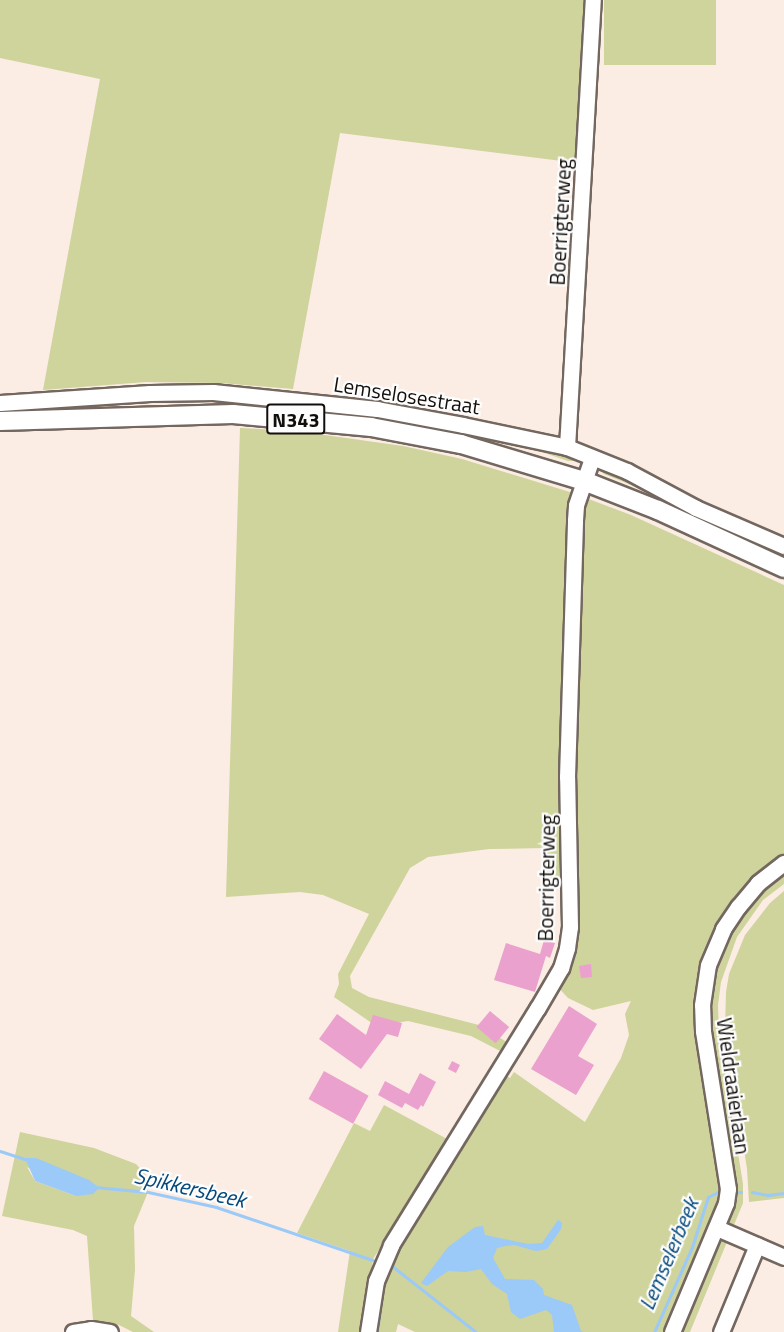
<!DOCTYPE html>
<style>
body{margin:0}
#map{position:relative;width:784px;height:1332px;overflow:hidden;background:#fbede3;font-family:"Titillium Web",sans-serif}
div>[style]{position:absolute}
.green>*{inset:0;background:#cfd39c;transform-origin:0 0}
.water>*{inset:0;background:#9bc9f8}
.stream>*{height:3px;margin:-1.5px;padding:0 1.5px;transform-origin:1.5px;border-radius:1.5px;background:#9bc9f8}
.building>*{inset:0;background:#eaa1cd;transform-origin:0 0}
.roads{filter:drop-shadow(2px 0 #73675f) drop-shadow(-2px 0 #73675f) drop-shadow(0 2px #73675f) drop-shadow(0 -2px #73675f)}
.minor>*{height:15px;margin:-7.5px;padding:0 7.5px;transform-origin:7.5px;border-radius:7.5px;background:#fff}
.major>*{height:18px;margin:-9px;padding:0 9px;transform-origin:9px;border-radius:9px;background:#fff}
span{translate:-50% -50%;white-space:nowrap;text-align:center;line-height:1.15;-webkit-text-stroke:4.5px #fdfdfd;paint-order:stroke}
.shield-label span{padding:2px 4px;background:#fdfdfd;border:2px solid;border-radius:4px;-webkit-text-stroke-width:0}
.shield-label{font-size:20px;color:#120e0b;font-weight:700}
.street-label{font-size:21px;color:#120e0b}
.water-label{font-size:22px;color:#04497d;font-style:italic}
</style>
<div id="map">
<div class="green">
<div style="clip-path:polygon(0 0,587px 0,578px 163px,340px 133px,293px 389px,221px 383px,146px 382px,43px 390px,100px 79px,0 58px)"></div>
<div style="left:604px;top:0;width:112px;height:65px"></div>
<div style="clip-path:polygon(240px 428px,296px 431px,403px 446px,462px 459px,573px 493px,566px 883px,548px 882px,545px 848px,489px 849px,428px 857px,410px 868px,350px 976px,352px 988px,369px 997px,479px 1025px,510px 1044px,504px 1053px,471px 1036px,408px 1021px,376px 1026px,334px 997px,339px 984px,338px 974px,369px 914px,323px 895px,300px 892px,226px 897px)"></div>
<div style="clip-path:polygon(498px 437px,580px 457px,580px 461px,568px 461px)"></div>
<div style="clip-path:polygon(602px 466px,686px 507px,604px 474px,601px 471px)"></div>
<div style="clip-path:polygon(586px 498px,631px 515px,784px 585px,784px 857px,702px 968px,721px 1187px,719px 1187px,719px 1197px,721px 1197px,666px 1332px,415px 1332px,398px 1324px,396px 1332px,371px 1332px,380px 1278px,501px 1073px,510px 1078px,514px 1072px,585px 1122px,621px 1058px,629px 1035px,625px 1014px,631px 1001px,593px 1010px,568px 998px,556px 985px,571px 850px,577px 521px)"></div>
<div style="clip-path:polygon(784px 870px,784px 884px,763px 900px,737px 937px,721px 982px,718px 1005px,719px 1035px,743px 1184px,743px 1203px,690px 1332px,678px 1332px,732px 1197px,735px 1197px,707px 1018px,712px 969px,727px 931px,756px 892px)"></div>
<div style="clip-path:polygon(784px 891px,784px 1198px,749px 1202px,747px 1169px,725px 1028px,726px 992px,729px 974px,745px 935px,770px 903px)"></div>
<div style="clip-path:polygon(384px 1105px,449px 1140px,373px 1259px,364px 1332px,338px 1332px,350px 1251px,297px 1233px,354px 1123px,370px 1131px)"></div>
<div style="clip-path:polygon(evenodd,20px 1132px,94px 1148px,136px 1164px,146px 1175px,148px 1192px,134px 1226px,135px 1270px,131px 1316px,154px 1332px,133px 1332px,119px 1325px,93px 1320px,87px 1236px,73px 1230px,2px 1216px,20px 1132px,27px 1167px,76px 1196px,35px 1181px,27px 1167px)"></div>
</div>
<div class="water">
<div style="clip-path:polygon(25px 1158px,36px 1158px,89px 1180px,98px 1187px,97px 1190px,93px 1194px,76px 1196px,35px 1181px)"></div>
<div style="clip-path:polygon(558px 1220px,562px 1223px,561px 1229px,547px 1249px,536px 1251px,514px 1245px,505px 1246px,497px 1248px,493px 1258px,505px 1279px,534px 1280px,543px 1289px,544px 1295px,572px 1305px,581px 1331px,584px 1332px,554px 1332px,552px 1315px,546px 1310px,520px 1319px,511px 1312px,507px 1294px,492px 1284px,481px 1269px,466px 1272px,448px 1271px,427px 1286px,421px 1283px,448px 1247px,475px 1227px,483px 1226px,485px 1235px,528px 1244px,542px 1243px)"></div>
</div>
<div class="stream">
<div style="left:0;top:1151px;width:29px;rotate:18deg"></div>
<div style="left:95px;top:1187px;width:53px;rotate:5.4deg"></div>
<div style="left:148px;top:1192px;width:70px;rotate:12.4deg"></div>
<div style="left:216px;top:1207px;width:166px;rotate:18.7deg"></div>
<div style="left:735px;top:1192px;width:6px"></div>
<div style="left:752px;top:1192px;width:16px;rotate:11deg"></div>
<div style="left:768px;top:1195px;width:16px;rotate:-7deg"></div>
<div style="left:392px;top:1266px;width:107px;rotate:38.2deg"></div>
<div style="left:377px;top:1332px;width:34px;rotate:-83deg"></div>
<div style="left:654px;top:1332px;width:93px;rotate:-65.9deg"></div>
<div style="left:692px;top:1247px;width:52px;rotate:-72.3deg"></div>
<div style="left:708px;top:1197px;width:11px;rotate:-27deg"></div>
</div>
<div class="building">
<div style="clip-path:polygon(544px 940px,555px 943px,550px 958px,546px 956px,535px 992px,494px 980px,506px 943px,540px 954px)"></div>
<div style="clip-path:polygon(591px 964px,592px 977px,581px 978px,579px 966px)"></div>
<div style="clip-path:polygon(569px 1006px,597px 1024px,578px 1056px,594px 1065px,576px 1095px,531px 1069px)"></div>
<div style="left:490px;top:1011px;width:25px;height:21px;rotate:40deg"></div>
<div style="clip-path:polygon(337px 1014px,366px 1035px,373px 1015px,402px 1023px,398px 1037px,387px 1034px,361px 1069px,319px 1039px)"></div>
<div style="left:452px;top:1061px;width:9px;height:9px;rotate:27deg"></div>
<div style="left:324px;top:1071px;width:51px;height:32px;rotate:29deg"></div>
<div style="clip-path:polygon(420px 1073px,436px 1082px,423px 1107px,421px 1105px,418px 1110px,405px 1103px,402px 1108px,378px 1095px,385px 1081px,409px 1094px)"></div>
</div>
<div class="roads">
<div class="minor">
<div style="left:0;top:403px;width:150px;rotate:-3.8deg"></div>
<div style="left:150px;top:393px;width:63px;rotate:-0.9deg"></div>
<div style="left:213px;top:392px;width:165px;rotate:5.9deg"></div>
<div style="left:377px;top:409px;width:87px;rotate:10.5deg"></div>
<div style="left:463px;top:425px;width:106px;rotate:11.9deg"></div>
<div style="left:567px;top:447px;width:65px;rotate:21.8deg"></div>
<div style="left:627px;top:471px;width:78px;rotate:28.2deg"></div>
<div style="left:696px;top:508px;width:96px;rotate:23.4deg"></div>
<div style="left:567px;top:447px;width:448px;rotate:-86.7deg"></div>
<div style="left:717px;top:1228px;width:73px;rotate:23.4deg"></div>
<div style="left:73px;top:1332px;width:18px;rotate:-9deg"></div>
<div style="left:91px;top:1329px;width:19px;rotate:9deg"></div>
<div style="left:368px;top:1332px;width:52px;rotate:-81.1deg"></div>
<div style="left:376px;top:1281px;width:39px;rotate:-67deg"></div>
<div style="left:391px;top:1245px;width:278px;rotate:-58.3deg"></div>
<div style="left:537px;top:1009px;width:48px;rotate:-59.7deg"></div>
<div style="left:561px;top:968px;width:21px;rotate:-73deg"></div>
<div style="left:567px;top:948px;width:21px;rotate:-82deg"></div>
<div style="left:570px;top:927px;width:150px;rotate:-91.1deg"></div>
<div style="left:567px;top:777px;width:257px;rotate:-88.2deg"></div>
<div style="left:575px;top:520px;width:15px;rotate:-86deg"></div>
<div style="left:576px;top:505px;width:50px;rotate:-71.2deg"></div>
<div style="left:672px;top:1332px;width:140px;rotate:-67.3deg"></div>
<div style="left:726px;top:1203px;width:14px;rotate:-82deg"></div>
<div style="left:728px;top:1189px;width:160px;rotate:-99deg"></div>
<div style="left:703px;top:1031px;width:26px;rotate:-92deg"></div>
<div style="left:702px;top:1005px;width:40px;rotate:-81.5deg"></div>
<div style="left:708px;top:965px;width:39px;rotate:-67deg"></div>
<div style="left:723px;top:929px;width:27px;rotate:-56deg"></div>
<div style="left:738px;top:907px;width:31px;rotate:-50deg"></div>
<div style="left:758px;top:883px;width:33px;rotate:-38deg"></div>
<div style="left:721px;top:1332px;width:94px;rotate:-67.5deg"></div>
</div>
<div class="major">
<div style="left:0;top:421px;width:233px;rotate:-1.7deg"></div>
<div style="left:233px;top:414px;width:139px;rotate:5.4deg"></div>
<div style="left:371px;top:427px;width:92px;rotate:10.7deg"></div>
<div style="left:461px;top:444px;width:128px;rotate:16.7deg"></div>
<div style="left:584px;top:481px;width:79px;rotate:21.4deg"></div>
<div style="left:658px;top:510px;width:139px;rotate:24.7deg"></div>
</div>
</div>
<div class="shield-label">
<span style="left:296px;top:419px">N343</span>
</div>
<div class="street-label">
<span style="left:560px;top:222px;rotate:-87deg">Boerrigterweg</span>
<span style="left:407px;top:395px;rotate:9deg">Lemselosestraat</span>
<span style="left:546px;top:878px;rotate:-89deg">Boerrigterweg</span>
<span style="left:734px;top:1086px;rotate:82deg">Wieldraaierlaan</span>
</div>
<div class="water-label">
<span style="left:190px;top:1188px;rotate:13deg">Spikkersbeek</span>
<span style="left:669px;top:1254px;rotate:-67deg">Lemselerbeek</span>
</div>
</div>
